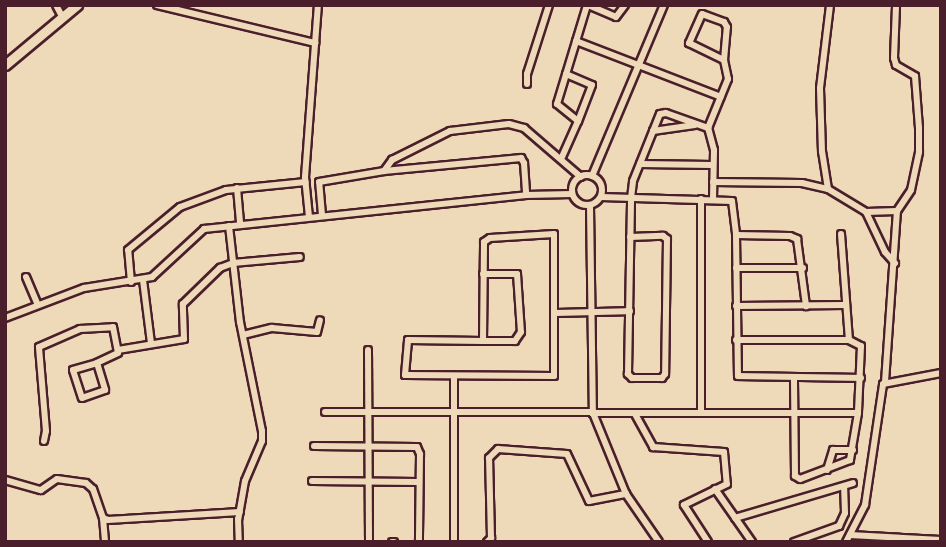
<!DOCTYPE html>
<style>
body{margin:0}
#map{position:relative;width:946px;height:547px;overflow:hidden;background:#eedab8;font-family:Pangolin,sans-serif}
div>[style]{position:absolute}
.roads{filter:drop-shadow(2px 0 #4a1f2b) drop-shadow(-2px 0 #4a1f2b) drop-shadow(0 2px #4a1f2b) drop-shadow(0 -2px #4a1f2b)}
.street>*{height:6px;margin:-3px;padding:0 3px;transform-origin:3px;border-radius:3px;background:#eedab8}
.street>.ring{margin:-3px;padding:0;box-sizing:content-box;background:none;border:6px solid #eedab8;border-radius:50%}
.secondary>*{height:9px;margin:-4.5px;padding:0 4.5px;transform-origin:4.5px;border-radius:4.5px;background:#eedab8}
span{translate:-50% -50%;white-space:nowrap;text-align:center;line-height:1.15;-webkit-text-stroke:5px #eedab8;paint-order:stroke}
.frame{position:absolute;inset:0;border:7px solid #4a1f2b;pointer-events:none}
</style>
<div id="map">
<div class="roads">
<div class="street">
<div style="left:56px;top:5px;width:15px;rotate:62deg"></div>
<div style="left:157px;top:5px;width:163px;rotate:13.5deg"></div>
<div style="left:588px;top:5px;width:30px;rotate:23deg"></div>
<div style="left:616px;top:17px;width:15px;rotate:-53deg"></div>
<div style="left:576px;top:41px;width:155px;rotate:21.1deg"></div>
<div style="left:566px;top:74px;width:28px;rotate:23deg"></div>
<div style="left:592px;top:85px;width:39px;rotate:111deg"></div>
<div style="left:527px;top:84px;width:10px;rotate:-90deg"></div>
<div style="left:527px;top:74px;width:72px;rotate:-72.3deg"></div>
<div style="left:653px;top:131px;width:42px;rotate:-8.1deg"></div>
<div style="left:562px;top:157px;width:39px;rotate:-66deg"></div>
<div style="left:578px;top:121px;width:27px;rotate:-141deg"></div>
<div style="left:557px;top:104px;width:103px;rotate:-73.1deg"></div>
<div style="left:640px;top:164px;width:72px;rotate:0.8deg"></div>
<div style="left:384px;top:171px;width:14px;rotate:-54deg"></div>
<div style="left:392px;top:160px;width:65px;rotate:-26.6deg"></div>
<div style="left:450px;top:131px;width:59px;rotate:-6.8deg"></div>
<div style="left:509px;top:124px;width:16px;rotate:15deg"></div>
<div style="left:524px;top:128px;width:75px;rotate:40.7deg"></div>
<div class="ring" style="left:572px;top:175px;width:24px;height:24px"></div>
<div style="left:592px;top:176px;width:186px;rotate:-67.2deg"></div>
<div style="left:713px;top:182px;width:89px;rotate:0.6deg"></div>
<div style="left:802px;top:183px;width:27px;rotate:13deg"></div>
<div style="left:828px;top:189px;width:44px;rotate:31.2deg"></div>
<div style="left:866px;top:212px;width:31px;rotate:-2deg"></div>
<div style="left:897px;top:211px;width:25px;rotate:-56deg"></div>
<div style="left:911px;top:190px;width:39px;rotate:-78deg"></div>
<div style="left:919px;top:152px;width:24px;rotate:-90deg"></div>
<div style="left:919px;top:128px;width:52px;rotate:-94.4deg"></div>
<div style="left:915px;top:76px;width:22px;rotate:-150deg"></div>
<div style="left:896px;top:65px;width:7px;rotate:-106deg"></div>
<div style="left:894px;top:58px;width:53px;rotate:-87.8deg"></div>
<div style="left:237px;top:188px;width:36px;rotate:85deg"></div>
<div style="left:828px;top:189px;width:37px;rotate:-99deg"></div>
<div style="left:822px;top:152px;width:64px;rotate:-91.8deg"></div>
<div style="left:820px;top:88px;width:84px;rotate:-83.1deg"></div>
<div style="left:601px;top:197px;width:131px;rotate:1.7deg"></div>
<div style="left:732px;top:201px;width:34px;rotate:83deg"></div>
<div style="left:736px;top:235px;width:141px;rotate:89.2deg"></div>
<div style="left:738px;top:376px;width:123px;rotate:0.9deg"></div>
<div style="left:713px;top:199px;width:49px;rotate:-88.8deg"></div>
<div style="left:714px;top:150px;width:23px;rotate:-105deg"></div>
<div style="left:708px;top:128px;width:53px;rotate:-67.8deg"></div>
<div style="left:728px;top:79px;width:19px;rotate:-102deg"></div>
<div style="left:724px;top:60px;width:33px;rotate:-85deg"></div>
<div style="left:727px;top:27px;width:6px;rotate:-121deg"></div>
<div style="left:724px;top:22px;width:23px;rotate:-160deg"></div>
<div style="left:702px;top:14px;width:32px;rotate:114deg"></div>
<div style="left:689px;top:43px;width:39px;rotate:26deg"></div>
<div style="left:590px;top:206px;width:207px;rotate:89.2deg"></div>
<div style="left:593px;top:413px;width:87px;rotate:67.8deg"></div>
<div style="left:626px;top:494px;width:58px;rotate:55.5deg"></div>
<div style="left:866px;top:212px;width:44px;rotate:64.6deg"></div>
<div style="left:885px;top:252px;width:15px;rotate:48deg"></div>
<div style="left:322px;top:215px;width:33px;rotate:-95deg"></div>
<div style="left:319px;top:182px;width:66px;rotate:-9.6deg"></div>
<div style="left:384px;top:171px;width:138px;rotate:-5.4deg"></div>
<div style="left:521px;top:158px;width:6px;rotate:59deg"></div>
<div style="left:524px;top:163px;width:32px;rotate:86deg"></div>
<div style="left:309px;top:217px;width:40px;rotate:-95.7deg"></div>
<div style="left:305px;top:177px;width:172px;rotate:-85.7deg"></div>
<div style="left:229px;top:226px;width:97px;rotate:83.5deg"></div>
<div style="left:240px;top:322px;width:111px;rotate:78.6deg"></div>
<div style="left:262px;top:431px;width:10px;rotate:90deg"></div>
<div style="left:262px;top:441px;width:43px;rotate:113deg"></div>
<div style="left:245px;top:481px;width:39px;rotate:100deg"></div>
<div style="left:238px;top:519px;width:23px;rotate:88deg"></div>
<div style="left:554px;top:234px;width:142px;rotate:90deg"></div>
<div style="left:554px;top:376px;width:149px;rotate:-179.6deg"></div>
<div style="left:405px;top:375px;width:35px;rotate:-85deg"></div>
<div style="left:408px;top:340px;width:75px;rotate:0.8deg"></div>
<div style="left:483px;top:341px;width:99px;rotate:-89.4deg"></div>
<div style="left:484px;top:242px;width:7px;rotate:-34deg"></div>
<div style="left:490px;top:238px;width:64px;rotate:-3.6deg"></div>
<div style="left:841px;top:234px;width:106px;rotate:85.7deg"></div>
<div style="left:736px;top:235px;width:54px;rotate:1.1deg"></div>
<div style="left:790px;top:236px;width:8px;rotate:23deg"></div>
<div style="left:797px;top:239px;width:68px;rotate:82.3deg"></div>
<div style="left:630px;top:237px;width:33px;rotate:-2deg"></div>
<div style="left:663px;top:236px;width:5px;rotate:37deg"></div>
<div style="left:667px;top:239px;width:135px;rotate:90.8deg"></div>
<div style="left:665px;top:374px;width:5px;rotate:127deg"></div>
<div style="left:662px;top:378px;width:30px;rotate:180deg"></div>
<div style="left:632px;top:378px;width:6px;rotate:-135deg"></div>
<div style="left:628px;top:374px;width:176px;rotate:-89deg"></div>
<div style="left:631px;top:198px;width:17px;rotate:-83deg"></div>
<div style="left:633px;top:181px;width:72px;rotate:-68.1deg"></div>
<div style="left:660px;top:114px;width:6px;rotate:-9deg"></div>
<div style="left:666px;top:113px;width:45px;rotate:19.7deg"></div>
<div style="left:736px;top:268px;width:67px"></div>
<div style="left:483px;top:274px;width:34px"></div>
<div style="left:517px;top:274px;width:58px;rotate:86.1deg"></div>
<div style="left:521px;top:332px;width:11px;rotate:124deg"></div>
<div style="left:515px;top:341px;width:32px;rotate:180deg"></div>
<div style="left:26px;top:277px;width:30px;rotate:67deg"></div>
<div style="left:143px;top:280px;width:64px;rotate:82.8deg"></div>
<div style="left:131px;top:282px;width:32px;rotate:-95deg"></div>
<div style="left:128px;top:250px;width:67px;rotate:-39.6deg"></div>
<div style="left:180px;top:207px;width:49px;rotate:-20.3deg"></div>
<div style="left:226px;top:190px;width:80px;rotate:-5.7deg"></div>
<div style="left:736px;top:306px;width:109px;rotate:-0.5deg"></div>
<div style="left:556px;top:313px;width:74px;rotate:-1.5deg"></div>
<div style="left:5px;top:318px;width:85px;rotate:-20.8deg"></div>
<div style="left:84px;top:288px;width:69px;rotate:-9.2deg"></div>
<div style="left:152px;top:277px;width:71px;rotate:-42.7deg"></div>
<div style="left:204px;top:229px;width:324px;rotate:-6deg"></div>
<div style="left:526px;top:195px;width:46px;rotate:-1.2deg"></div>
<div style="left:243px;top:335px;width:30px;rotate:-14deg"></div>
<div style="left:272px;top:328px;width:45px;rotate:5.1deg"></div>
<div style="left:317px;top:332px;width:12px;rotate:-76deg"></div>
<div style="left:736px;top:340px;width:113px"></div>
<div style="left:849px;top:340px;width:13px;rotate:27deg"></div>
<div style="left:861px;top:346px;width:67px;rotate:92.6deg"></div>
<div style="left:858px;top:413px;width:48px;rotate:99.7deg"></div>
<div style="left:850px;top:460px;width:53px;rotate:159.2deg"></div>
<div style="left:800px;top:479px;width:6px;rotate:-149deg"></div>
<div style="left:795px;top:476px;width:97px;rotate:-90.6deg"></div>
<div style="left:118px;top:350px;width:67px;rotate:-9.5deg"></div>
<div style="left:184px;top:339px;width:35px;rotate:-92deg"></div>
<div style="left:183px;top:304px;width:52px;rotate:-44.2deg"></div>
<div style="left:220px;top:268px;width:14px;rotate:-21deg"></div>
<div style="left:233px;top:263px;width:67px;rotate:-5.1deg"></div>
<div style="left:368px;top:350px;width:192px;rotate:89.7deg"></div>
<div style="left:454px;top:377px;width:165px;rotate:90deg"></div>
<div style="left:885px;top:382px;width:171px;rotate:-86deg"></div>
<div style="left:325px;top:412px;width:533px;rotate:0.11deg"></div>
<div style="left:701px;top:412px;width:213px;rotate:-90deg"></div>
<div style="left:635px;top:414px;width:38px;rotate:61deg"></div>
<div style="left:653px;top:447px;width:71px;rotate:4deg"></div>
<div style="left:724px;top:452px;width:32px;rotate:85deg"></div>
<div style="left:727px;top:484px;width:48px;rotate:154deg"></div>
<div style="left:684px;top:505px;width:44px;rotate:57deg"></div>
<div style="left:44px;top:441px;width:10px;rotate:-79deg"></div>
<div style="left:46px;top:431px;width:84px;rotate:-94.8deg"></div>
<div style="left:39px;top:347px;width:45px;rotate:-23.7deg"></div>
<div style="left:80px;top:329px;width:33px;rotate:-3deg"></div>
<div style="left:113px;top:327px;width:26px;rotate:79deg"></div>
<div style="left:118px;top:353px;width:23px;rotate:155deg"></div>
<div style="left:97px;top:363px;width:28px;rotate:73deg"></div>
<div style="left:105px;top:390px;width:24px;rotate:161deg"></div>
<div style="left:82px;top:398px;width:29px;rotate:-108deg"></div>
<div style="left:73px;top:370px;width:25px;rotate:-16deg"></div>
<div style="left:314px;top:446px;width:103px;rotate:0.6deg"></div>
<div style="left:417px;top:447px;width:8px;rotate:67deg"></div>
<div style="left:420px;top:454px;width:88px;rotate:90.7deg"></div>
<div style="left:827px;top:470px;width:21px;rotate:-73deg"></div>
<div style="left:833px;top:450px;width:20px"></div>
<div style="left:5px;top:480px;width:37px;rotate:16deg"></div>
<div style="left:41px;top:490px;width:19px;rotate:-35deg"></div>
<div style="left:57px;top:479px;width:29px;rotate:8deg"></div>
<div style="left:86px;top:483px;width:9px;rotate:41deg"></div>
<div style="left:93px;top:489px;width:31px;rotate:71deg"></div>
<div style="left:103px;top:518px;width:5px;rotate:22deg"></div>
<div style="left:108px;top:520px;width:132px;rotate:-3.5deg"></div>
<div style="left:312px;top:481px;width:106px;rotate:0.5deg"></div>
<div style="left:715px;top:489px;width:65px;rotate:55.1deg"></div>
<div style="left:103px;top:518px;width:24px;rotate:85deg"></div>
<div style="left:735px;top:518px;width:123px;rotate:-16.5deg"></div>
<div style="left:850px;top:535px;width:91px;rotate:3.1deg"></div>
<div style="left:392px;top:542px;width:2px"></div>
<div style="left:487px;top:542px;width:6px;rotate:-45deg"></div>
<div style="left:491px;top:538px;width:80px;rotate:-91.4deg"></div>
<div style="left:489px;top:458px;width:13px;rotate:-45deg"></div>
<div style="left:498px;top:449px;width:69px;rotate:4.1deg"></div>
<div style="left:567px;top:454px;width:52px;rotate:64.9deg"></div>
<div style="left:589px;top:501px;width:38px;rotate:-11deg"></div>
<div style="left:794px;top:542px;width:48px;rotate:-19.6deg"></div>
<div style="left:839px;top:526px;width:14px;rotate:-65deg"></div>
<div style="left:845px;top:513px;width:26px;rotate:-92deg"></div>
<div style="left:846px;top:542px;width:42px;rotate:-62.8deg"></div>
<div style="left:865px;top:505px;width:122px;rotate:-81.5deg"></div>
<div style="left:883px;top:384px;width:59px;rotate:-10.7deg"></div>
</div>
<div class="secondary">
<div style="left:5px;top:65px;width:94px;rotate:-39.8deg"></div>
</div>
</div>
<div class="frame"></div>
</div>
